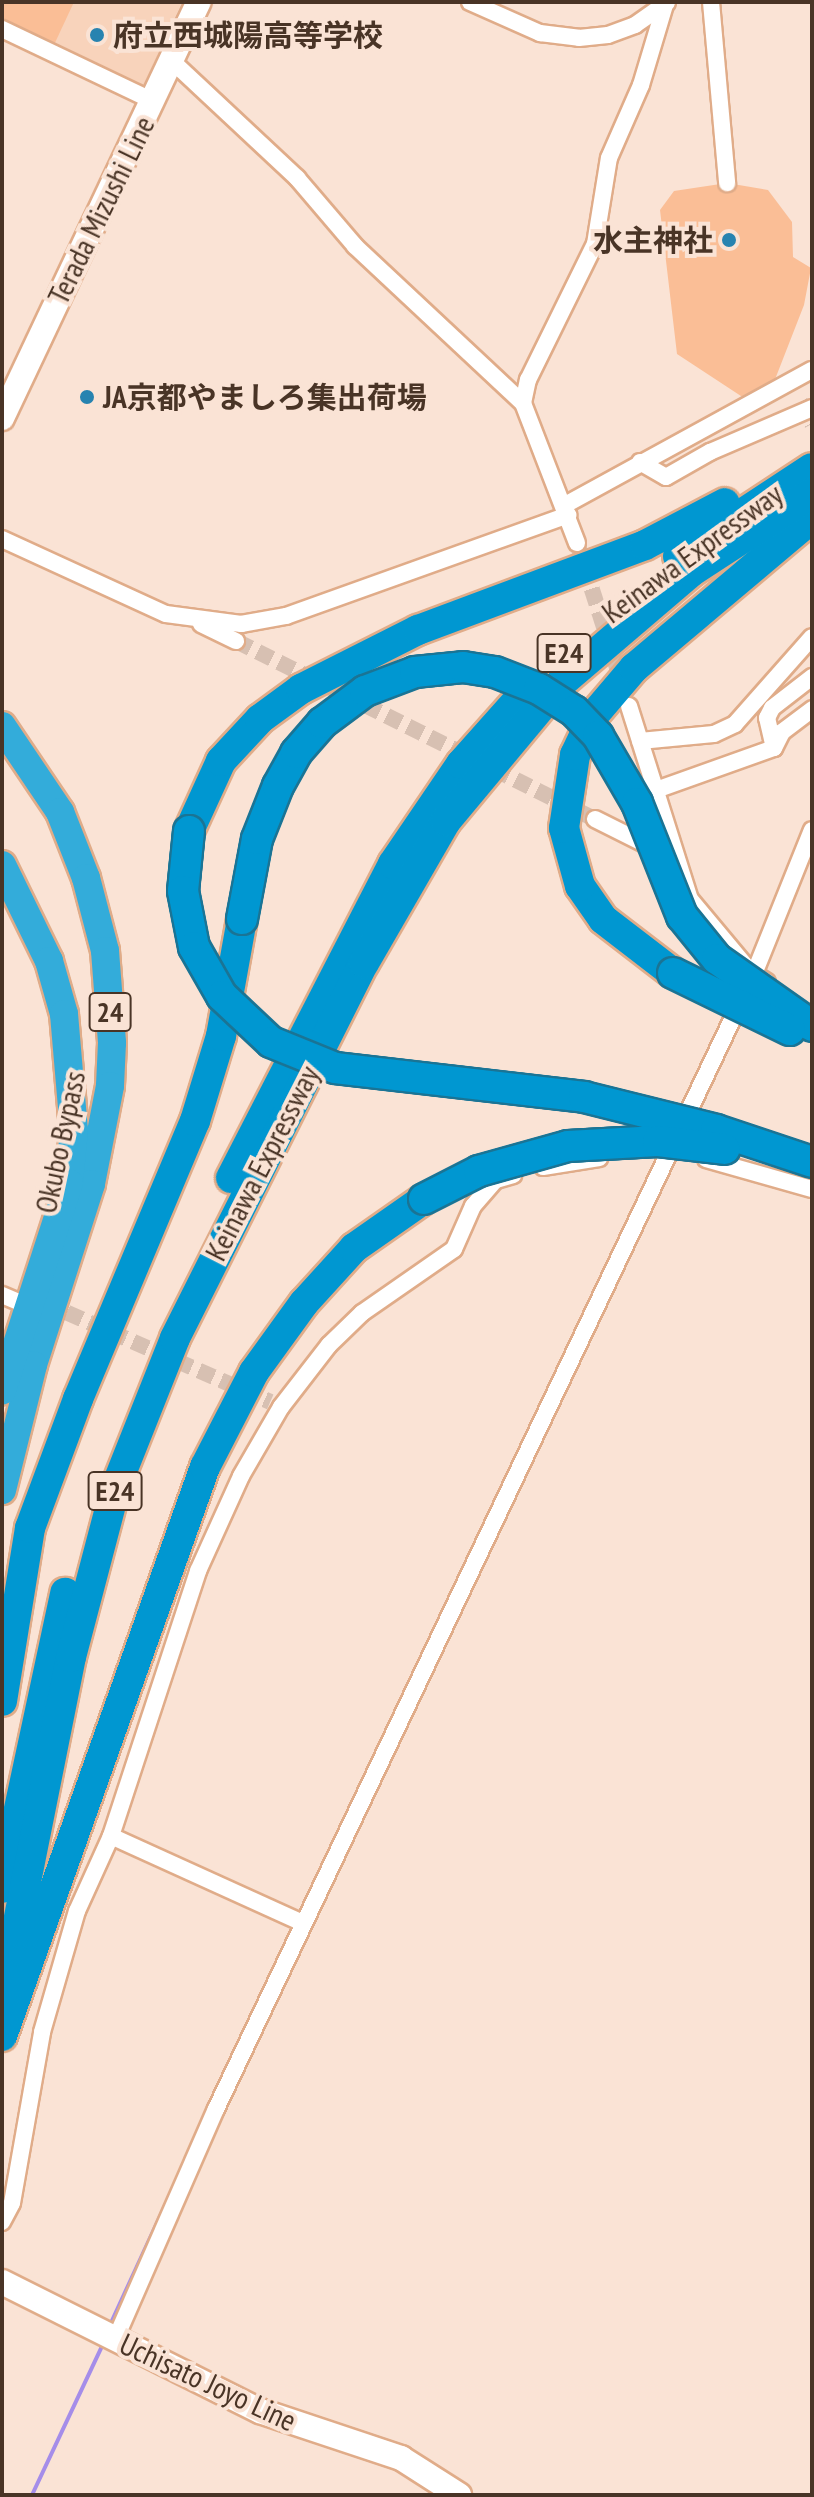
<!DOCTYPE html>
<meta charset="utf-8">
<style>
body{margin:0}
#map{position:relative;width:814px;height:2497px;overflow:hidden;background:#fae3d5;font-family:"PT Sans Narrow","Noto Sans JP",sans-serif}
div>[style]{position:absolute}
.built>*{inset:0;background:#f8d3bb}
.green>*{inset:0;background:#fabe96}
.stream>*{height:4px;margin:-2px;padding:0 2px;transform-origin:2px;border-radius:2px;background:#a58de9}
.minor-tunnel>*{height:16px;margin-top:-8px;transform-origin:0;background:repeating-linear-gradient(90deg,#d7c0b2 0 16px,transparent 0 24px)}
.roads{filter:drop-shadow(2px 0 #e0ac89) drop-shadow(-2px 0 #e0ac89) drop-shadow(0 2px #e0ac89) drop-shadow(0 -2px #e0ac89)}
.minor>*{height:16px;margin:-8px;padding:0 8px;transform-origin:8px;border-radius:8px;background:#fff}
.secondary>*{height:24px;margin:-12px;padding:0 12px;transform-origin:12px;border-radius:12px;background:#fff}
.trunk>*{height:28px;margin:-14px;padding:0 14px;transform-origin:14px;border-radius:14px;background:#33acda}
.motorway>*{height:30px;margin:-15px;padding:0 15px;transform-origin:15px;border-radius:15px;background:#0097d1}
.bridges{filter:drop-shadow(2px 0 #1a7495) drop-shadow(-2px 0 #1a7495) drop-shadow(0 2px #1a7495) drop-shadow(0 -2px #1a7495)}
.motorway-bridge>*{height:30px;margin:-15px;padding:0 15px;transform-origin:15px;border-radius:15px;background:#0097d1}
.dots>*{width:22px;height:22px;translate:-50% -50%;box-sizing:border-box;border:4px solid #fae3d5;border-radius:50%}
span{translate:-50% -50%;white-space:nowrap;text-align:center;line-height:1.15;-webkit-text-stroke:8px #fae3d5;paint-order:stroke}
.shield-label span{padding:2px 6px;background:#fae3d5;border:2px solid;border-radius:6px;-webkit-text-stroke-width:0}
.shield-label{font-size:28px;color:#493426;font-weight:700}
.poi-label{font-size:30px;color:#493426;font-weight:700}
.left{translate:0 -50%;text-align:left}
.right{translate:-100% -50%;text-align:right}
.street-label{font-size:30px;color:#493426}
.frame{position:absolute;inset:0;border:4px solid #493426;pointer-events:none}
</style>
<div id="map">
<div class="built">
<div style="clip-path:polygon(2px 2px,182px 2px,141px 91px,2px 22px)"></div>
</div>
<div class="green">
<div style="clip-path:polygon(2px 2px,74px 2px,53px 47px,2px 22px)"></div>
<div style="clip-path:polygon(727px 183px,768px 190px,792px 222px,793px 257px,811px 268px,804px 305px,774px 382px,744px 398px,677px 354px,660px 210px,674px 191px)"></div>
</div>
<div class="stream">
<div style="left:517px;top:390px;width:91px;rotate:-65.4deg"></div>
<div style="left:432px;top:1634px;width:35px;rotate:-65deg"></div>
<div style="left:110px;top:2325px;width:161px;rotate:-65.3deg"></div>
<div style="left:32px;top:2495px;width:167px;rotate:-64.8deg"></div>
</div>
<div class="minor-tunnel">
<div style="left:800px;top:402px;width:25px;rotate:61deg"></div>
<div style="left:577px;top:543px;width:150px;rotate:72.2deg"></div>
<div style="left:236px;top:641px;width:401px;rotate:26.4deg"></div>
<div style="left:45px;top:1303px;width:246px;rotate:23.7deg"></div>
</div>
<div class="roads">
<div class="minor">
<div style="left:470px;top:2px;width:77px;rotate:23.9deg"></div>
<div style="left:540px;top:33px;width:39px;rotate:7deg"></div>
<div style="left:579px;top:38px;width:29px;rotate:-6deg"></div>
<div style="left:608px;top:35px;width:29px;rotate:-20deg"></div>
<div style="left:635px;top:25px;width:39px;rotate:-35deg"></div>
<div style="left:711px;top:2px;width:182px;rotate:84.9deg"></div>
<div style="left:2px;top:29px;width:167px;rotate:25.5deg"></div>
<div style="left:171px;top:60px;width:173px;rotate:43.1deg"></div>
<div style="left:297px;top:178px;width:89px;rotate:49.5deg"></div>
<div style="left:355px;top:246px;width:230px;rotate:43.1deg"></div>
<div style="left:640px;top:462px;width:30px;rotate:30deg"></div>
<div style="left:666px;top:477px;width:51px;rotate:-29.6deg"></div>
<div style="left:710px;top:452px;width:111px;rotate:-23.3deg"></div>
<div style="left:565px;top:505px;width:281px;rotate:-28.7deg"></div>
<div style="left:2px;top:539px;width:180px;rotate:24.6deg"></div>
<div style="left:166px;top:614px;width:76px;rotate:7.6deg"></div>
<div style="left:241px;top:624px;width:46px;rotate:-10.1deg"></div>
<div style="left:286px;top:616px;width:300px;rotate:-19.7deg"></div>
<div style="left:577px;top:543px;width:150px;rotate:-111.1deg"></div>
<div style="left:523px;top:403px;width:24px;rotate:-78deg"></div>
<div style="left:528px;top:380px;width:152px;rotate:-63.8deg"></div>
<div style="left:595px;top:244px;width:87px;rotate:-80.8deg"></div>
<div style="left:609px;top:158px;width:80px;rotate:-66.3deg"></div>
<div style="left:641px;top:85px;width:84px;rotate:-73.3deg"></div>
<div style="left:201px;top:624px;width:39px;rotate:26deg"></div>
<div style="left:629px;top:706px;width:202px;rotate:72.5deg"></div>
<div style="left:690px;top:899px;width:86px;rotate:50.2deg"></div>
<div style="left:640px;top:741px;width:74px;rotate:-5.4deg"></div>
<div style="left:714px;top:734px;width:23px;rotate:-25deg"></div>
<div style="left:735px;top:724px;width:116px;rotate:-48.5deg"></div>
<div style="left:774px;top:748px;width:31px;rotate:-103deg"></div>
<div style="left:767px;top:718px;width:11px;rotate:-63deg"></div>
<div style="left:772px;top:708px;width:51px;rotate:-37.8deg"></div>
<div style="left:656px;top:790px;width:125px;rotate:-19.6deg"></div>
<div style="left:774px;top:748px;width:18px;rotate:-63deg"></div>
<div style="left:782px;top:732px;width:38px;rotate:-37deg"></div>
<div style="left:595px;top:819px;width:67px;rotate:26.6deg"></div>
<div style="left:767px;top:982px;width:15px;rotate:-148deg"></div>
<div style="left:754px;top:974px;width:155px;rotate:-68.1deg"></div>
<div style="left:706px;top:1159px;width:110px;rotate:15.8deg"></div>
<div style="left:543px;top:1167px;width:57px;rotate:-9.1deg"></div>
<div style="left:2px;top:1295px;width:33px;rotate:23deg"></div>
<div style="left:111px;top:1836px;width:211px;rotate:24.4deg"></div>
<div style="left:2px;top:2222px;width:21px;rotate:-62deg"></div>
<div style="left:12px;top:2203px;width:174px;rotate:-80deg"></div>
<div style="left:42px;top:2032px;width:126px;rotate:-73.9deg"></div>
<div style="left:77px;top:1911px;width:82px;rotate:-65.6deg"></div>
<div style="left:111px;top:1836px;width:279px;rotate:-71.8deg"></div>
<div style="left:198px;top:1571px;width:104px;rotate:-65.6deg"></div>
<div style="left:241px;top:1476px;width:80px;rotate:-59.9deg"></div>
<div style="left:281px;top:1407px;width:78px;rotate:-52.3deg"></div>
<div style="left:329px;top:1345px;width:46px;rotate:-44.1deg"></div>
<div style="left:362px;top:1313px;width:112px;rotate:-34.8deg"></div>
<div style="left:454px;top:1249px;width:47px;rotate:-66.2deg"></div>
<div style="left:473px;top:1206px;width:35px;rotate:-49deg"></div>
<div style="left:496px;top:1180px;width:18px;rotate:-16deg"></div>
<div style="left:115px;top:2340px;width:252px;rotate:-66.4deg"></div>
<div style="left:216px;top:2109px;width:1226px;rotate:-64.65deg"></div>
</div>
<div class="secondary">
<div style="left:2px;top:418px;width:460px;rotate:-64.7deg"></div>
<div style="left:2px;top:2282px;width:288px;rotate:26.6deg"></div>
<div style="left:260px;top:2411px;width:149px;rotate:18.4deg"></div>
<div style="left:401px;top:2458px;width:69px;rotate:32.5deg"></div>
</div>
<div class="trunk">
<div style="left:2px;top:726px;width:104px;rotate:56deg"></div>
<div style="left:60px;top:812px;width:71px;rotate:68.5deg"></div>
<div style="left:86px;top:878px;width:75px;rotate:75.4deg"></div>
<div style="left:105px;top:951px;width:92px;rotate:85.6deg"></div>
<div style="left:112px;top:1043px;width:43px;rotate:92.7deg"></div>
<div style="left:110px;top:1086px;width:100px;rotate:101deg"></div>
<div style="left:91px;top:1184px;width:190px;rotate:107.8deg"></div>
<div style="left:33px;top:1365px;width:129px;rotate:103.9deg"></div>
<div style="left:2px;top:865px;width:107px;rotate:63.9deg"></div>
<div style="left:49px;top:961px;width:55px;rotate:74.2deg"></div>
<div style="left:64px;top:1014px;width:116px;rotate:85.1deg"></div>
<div style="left:74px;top:1130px;width:53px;rotate:95.4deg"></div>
<div style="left:69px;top:1183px;width:218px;rotate:107.9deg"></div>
</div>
<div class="motorway">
<div style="left:678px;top:556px;width:160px;rotate:-33.3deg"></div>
<div style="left:189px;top:831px;width:77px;rotate:-65.4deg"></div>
<div style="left:221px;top:761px;width:57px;rotate:-47.1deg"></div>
<div style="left:260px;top:719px;width:51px;rotate:-36.2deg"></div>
<div style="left:301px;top:689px;width:131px;rotate:-26.8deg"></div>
<div style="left:418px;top:630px;width:242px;rotate:-20.5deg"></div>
<div style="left:645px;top:545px;width:90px;rotate:-27.7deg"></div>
<div style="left:673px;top:973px;width:88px;rotate:-142.4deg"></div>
<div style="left:603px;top:919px;width:40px;rotate:-124.9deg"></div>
<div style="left:580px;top:886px;width:60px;rotate:-105.4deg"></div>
<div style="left:564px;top:828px;width:74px;rotate:-81.4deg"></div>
<div style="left:575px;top:755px;width:44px;rotate:-64.6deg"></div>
<div style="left:594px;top:715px;width:62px;rotate:-49.6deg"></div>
<div style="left:634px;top:668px;width:233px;rotate:-40.1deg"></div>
<div style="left:231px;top:1178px;width:353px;rotate:-62.7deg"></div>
<div style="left:393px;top:864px;width:121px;rotate:-55.8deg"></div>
<div style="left:461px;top:764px;width:86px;rotate:-48.3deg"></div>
<div style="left:2px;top:1701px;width:175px;rotate:-80.8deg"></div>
<div style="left:30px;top:1528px;width:138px;rotate:-69.6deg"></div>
<div style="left:78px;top:1399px;width:302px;rotate:-67.2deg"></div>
<div style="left:195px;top:1121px;width:89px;rotate:-73deg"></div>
<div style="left:221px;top:1036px;width:119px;rotate:-79.8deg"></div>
<div style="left:2px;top:1888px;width:302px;rotate:-77.9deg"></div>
<div style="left:2px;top:2002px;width:352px;rotate:-78.7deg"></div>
<div style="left:71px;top:1657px;width:174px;rotate:-75.3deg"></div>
<div style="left:115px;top:1489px;width:162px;rotate:-68.3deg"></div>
<div style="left:175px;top:1338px;width:420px;rotate:-63.3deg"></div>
<div style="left:364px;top:963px;width:164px;rotate:-60deg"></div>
<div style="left:446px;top:821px;width:178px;rotate:-50.2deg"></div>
<div style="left:560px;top:684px;width:172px;rotate:-40.5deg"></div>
<div style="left:691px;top:572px;width:145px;rotate:-33.1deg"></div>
<div style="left:2px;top:2036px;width:604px;rotate:-70.37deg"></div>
<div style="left:205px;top:1467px;width:107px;rotate:-62.7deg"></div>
<div style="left:254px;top:1372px;width:85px;rotate:-54.1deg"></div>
<div style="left:304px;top:1303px;width:74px;rotate:-47.7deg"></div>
<div style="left:354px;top:1248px;width:85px;rotate:-35deg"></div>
</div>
</div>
<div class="bridges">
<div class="motorway-bridge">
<div style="left:189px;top:831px;width:60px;rotate:95.7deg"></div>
<div style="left:183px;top:891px;width:57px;rotate:78.9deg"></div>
<div style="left:194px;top:947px;width:56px;rotate:60.3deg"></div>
<div style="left:222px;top:996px;width:67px;rotate:43.2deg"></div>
<div style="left:271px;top:1042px;width:69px;rotate:22.1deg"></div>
<div style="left:335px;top:1068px;width:251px;rotate:6.6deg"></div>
<div style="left:584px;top:1097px;width:136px;rotate:14deg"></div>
<div style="left:716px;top:1130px;width:101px;rotate:18.4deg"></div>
<div style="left:242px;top:919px;width:81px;rotate:-79.4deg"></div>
<div style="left:257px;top:839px;width:57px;rotate:-68.4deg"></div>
<div style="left:278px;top:786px;width:38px;rotate:-61deg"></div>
<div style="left:296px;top:753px;width:40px;rotate:-49deg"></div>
<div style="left:322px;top:723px;width:54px;rotate:-36.7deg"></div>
<div style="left:365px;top:691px;width:53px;rotate:-20.8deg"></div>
<div style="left:415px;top:672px;width:48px;rotate:-5.9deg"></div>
<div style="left:463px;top:667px;width:32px;rotate:9deg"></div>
<div style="left:495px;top:672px;width:47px;rotate:21.1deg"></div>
<div style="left:539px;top:689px;width:41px;rotate:32.2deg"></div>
<div style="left:574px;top:711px;width:35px;rotate:46deg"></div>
<div style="left:598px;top:736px;width:78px;rotate:59.8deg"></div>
<div style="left:637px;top:803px;width:122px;rotate:68.3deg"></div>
<div style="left:682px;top:916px;width:55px;rotate:50.9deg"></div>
<div style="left:717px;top:959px;width:116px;rotate:35.2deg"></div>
<div style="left:673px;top:973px;width:130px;rotate:26deg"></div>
<div style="left:424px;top:1199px;width:62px;rotate:-27deg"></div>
<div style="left:479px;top:1171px;width:92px;rotate:-15.7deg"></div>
<div style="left:568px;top:1146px;width:90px;rotate:-3.2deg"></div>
<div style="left:658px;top:1141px;width:67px;rotate:6.8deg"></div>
</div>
</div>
<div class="dots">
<div style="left:97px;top:35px;background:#2783b0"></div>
<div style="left:729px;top:240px;background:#2783b0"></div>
<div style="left:87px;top:397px;background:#2783b0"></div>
</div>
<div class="shield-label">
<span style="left:564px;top:653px">E24</span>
<span style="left:110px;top:1012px">24</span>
<span style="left:115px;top:1491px">E24</span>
</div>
<div class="poi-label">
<span class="left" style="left:113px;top:35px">府立西城陽高等学校</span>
<span class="right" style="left:713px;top:240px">水主神社</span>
<span class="left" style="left:103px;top:397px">JA京都やましろ集出荷場</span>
</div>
<div class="street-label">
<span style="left:101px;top:210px;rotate:-64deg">Terada Mizushi Line</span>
<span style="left:692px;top:553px;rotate:-36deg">Keinawa Expressway</span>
<span style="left:60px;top:1142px;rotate:-78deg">Okubo Bypass</span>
<span style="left:262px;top:1163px;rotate:-63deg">Keinawa Expressway</span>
<span style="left:208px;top:2382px;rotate:25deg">Uchisato Joyo Line</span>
</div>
<div class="frame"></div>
</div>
